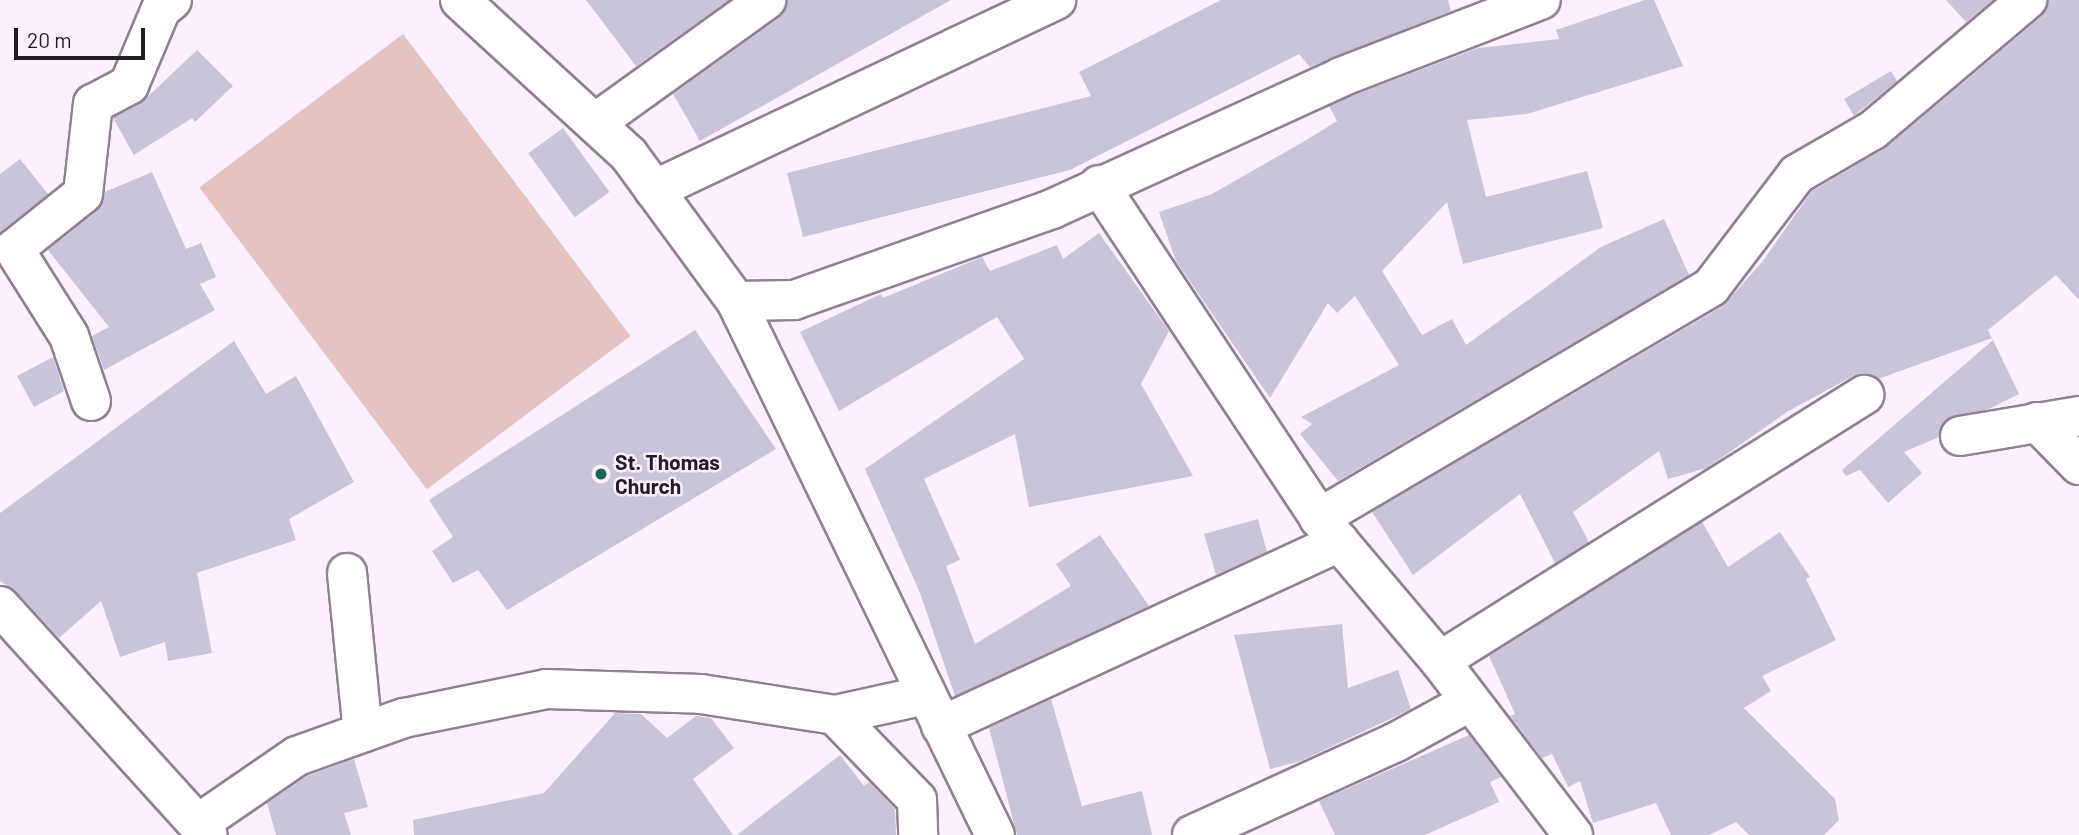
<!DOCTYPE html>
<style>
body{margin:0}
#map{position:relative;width:2079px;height:835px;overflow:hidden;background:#fcf0fe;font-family:Barlow,sans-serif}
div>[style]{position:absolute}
.green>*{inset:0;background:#e5c3c2;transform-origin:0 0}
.building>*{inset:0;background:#c8c5da;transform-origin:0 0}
.roads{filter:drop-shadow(2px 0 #8f8191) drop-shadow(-2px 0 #8f8191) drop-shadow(0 2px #8f8191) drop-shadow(0 -2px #8f8191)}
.minor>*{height:38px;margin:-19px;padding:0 19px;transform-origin:19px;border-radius:19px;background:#fff}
.tertiary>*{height:38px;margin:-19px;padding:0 19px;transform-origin:19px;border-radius:19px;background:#fff}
.secondary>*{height:38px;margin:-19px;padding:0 19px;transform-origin:19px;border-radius:19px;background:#fff}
.dots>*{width:19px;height:19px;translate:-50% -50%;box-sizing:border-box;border:4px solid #fcf0fe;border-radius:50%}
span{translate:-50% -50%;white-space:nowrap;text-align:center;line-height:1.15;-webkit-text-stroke:5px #fcf0fe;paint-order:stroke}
.poi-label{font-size:21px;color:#221d23;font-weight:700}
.left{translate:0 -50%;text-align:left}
.scale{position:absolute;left:14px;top:28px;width:131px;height:32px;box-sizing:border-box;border:4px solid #221d23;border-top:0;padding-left:9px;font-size:21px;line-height:24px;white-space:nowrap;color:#221d23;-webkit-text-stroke:5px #fcf0fe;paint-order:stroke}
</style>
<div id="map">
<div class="green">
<div style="left:403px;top:34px;width:378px;height:255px;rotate:53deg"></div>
</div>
<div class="building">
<div style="clip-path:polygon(586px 0,729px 0,636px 66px)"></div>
<div style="clip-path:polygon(788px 0,951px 0,700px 141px,673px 94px,779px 18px)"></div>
<div style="clip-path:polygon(1221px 0,1448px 0,1451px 11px,1310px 67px,1299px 54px,1070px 170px,803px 237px,787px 173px,1091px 96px,1079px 72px)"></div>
<div style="clip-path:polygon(1645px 0,1654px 0,1683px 66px,1527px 114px,1467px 120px,1486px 197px,1587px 171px,1603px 228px,1463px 264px,1447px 202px,1382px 271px,1422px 335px,1452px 319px,1466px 345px,1601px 247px,1664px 219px,1689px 275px,1338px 481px,1300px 434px,1312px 424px,1301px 417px,1399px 365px,1355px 296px,1337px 313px,1328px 303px,1270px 398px,1176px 261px,1159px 212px,1212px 194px,1303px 142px,1337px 121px,1329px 106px,1349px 97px,1478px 48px,1559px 39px,1556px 30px)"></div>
<div style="clip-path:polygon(1946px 0,1993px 0,1966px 22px)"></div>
<div style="clip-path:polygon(2048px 0,2079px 0,2079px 300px,2056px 275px,1988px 330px,1992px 338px,1878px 379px,1864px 373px,1853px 376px,1787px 412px,1707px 468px,1668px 479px,1659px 451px,1573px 512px,1589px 542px,1555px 563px,1520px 494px,1413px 575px,1372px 512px,1723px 306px,1762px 262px,1812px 191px,1887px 147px,2041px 17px)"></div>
<div style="clip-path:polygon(197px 50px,233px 86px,195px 122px,192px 118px,134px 155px,113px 118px,140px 104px)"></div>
<div style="clip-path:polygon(1891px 71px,1897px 81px,1854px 116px,1844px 99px)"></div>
<div style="left:563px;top:128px;width:79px;height:43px;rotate:54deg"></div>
<div style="clip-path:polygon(20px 159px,48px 194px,0 232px,0 174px)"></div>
<div style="clip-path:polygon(152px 172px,186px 249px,201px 243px,216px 277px,200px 284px,215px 310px,104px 370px,92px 336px,109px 327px,48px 250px,97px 211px,105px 192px)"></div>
<div style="clip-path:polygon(1099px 233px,1169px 331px,1141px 384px,1193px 476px,1029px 507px,1015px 434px,924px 479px,960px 560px,946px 566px,975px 644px,1071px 586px,1056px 564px,1100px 535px,1149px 606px,955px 696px,920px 593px,865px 469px,1024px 359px,997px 317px,839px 411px,800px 332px,881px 294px,883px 298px,982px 257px,990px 271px,1057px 245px,1063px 259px)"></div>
<div style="clip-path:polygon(695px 330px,776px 449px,507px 610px,478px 570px,453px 583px,432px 551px,453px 537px,429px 500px)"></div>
<div style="clip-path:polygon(1993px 340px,2019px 394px,1989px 409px,1947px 419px,1939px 437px,1904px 452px,1922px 473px,1888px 503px,1860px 470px,1846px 476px,1842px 470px)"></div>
<div style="clip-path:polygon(234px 341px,266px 394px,296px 376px,354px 482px,289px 519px,296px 540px,197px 573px,212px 653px,168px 661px,165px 642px,120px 657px,101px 601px,59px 638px,16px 591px,0 581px,0 513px)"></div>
<div style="clip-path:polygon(53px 357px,64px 391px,34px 407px,17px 376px)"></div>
<div style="clip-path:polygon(1258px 519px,1267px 552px,1216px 575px,1204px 534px)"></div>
<div style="clip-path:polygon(1702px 522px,1728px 567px,1780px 532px,1810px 577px,1806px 579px,1836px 640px,1762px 676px,1771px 691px,1744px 708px,1835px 799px,1839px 820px,1824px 835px,1749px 835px,1736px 822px,1709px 835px,1671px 835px,1656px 803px,1593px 823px,1580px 781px,1568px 787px,1552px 754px,1542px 758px,1510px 716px,1515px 714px,1489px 656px)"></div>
<div style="clip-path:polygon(1342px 624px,1348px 688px,1398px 670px,1411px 709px,1301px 761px,1270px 769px,1234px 635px)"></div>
<div style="clip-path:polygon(1051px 699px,1082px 806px,1142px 791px,1152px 835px,1017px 835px,989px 728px)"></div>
<div style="clip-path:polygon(615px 713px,641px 714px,667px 738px,696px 716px,711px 718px,734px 748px,693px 779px,733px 835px,414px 835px,413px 820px,544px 793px)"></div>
<div style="clip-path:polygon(1469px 735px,1501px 777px,1490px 782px,1499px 802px,1425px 835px,1335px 835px,1319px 801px)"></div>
<div style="clip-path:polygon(840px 755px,864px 786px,869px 782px,895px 809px,896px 835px,737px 835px)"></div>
<div style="clip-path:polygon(354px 759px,368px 807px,344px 813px,351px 835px,276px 835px,267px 803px,307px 776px)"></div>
</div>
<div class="roads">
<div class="minor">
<div style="left:595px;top:123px;width:211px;rotate:-35.7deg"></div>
<div style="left:1099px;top:185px;width:399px;rotate:56.5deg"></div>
<div style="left:1319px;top:518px;width:187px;rotate:49.8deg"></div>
<div style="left:1440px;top:661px;width:219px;rotate:52.6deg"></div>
<div style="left:654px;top:190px;width:445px;rotate:-25.3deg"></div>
<div style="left:736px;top:301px;width:593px;rotate:64.13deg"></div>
<div style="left:91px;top:401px;width:69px;rotate:-108.7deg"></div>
<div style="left:69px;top:336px;width:103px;rotate:-122.3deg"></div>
<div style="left:14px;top:249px;width:88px;rotate:-38.6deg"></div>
<div style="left:83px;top:194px;width:91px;rotate:-83.7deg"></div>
<div style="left:93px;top:104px;width:41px;rotate:-27.8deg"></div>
<div style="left:129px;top:85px;width:82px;rotate:-67.2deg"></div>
<div style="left:161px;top:9px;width:14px;rotate:-39deg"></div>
<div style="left:2037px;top:422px;width:60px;rotate:45.7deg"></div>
<div style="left:1960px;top:436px;width:121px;rotate:-9.5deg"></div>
<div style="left:1319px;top:518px;width:455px;rotate:-30.5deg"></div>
<div style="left:1711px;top:287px;width:142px;rotate:-52.7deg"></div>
<div style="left:1797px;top:174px;width:88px;rotate:-30.1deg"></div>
<div style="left:1873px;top:130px;width:202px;rotate:-40.2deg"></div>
<div style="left:347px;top:573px;width:160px;rotate:84.3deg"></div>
<div style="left:0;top:606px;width:309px;rotate:47.8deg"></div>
<div style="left:1440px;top:661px;width:501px;rotate:-32.1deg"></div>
<div style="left:835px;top:715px;width:118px;rotate:46deg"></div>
<div style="left:917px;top:800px;width:35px;rotate:88deg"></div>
<div style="left:941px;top:726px;width:439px;rotate:-24.8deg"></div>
<div style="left:198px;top:824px;width:120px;rotate:-34.5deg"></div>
<div style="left:297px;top:756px;width:114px;rotate:-19.6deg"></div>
<div style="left:404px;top:718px;width:145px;rotate:-11.5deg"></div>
<div style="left:546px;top:689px;width:155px;rotate:1.8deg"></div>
<div style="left:701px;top:694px;width:136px;rotate:8.9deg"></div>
<div style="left:835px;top:715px;width:93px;rotate:-12.4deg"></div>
<div style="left:1192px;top:835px;width:224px;rotate:-24.5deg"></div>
<div style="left:1396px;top:742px;width:83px;rotate:-28.7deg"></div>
</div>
<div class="tertiary">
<div style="left:736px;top:301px;width:58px;rotate:-1deg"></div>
<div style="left:794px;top:300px;width:274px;rotate:-19.4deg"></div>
<div style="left:1052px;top:209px;width:318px;rotate:-24.5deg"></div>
<div style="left:1341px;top:77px;width:214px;rotate:-21.1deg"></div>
</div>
<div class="secondary">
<div style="left:460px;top:0;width:229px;rotate:42.5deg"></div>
<div style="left:629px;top:155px;width:181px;rotate:53.8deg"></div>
</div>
</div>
<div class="dots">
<div style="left:601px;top:474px;background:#236554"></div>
</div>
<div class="poi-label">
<span class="left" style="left:615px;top:474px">St. Thomas<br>Church</span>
</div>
<div class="scale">20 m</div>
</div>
